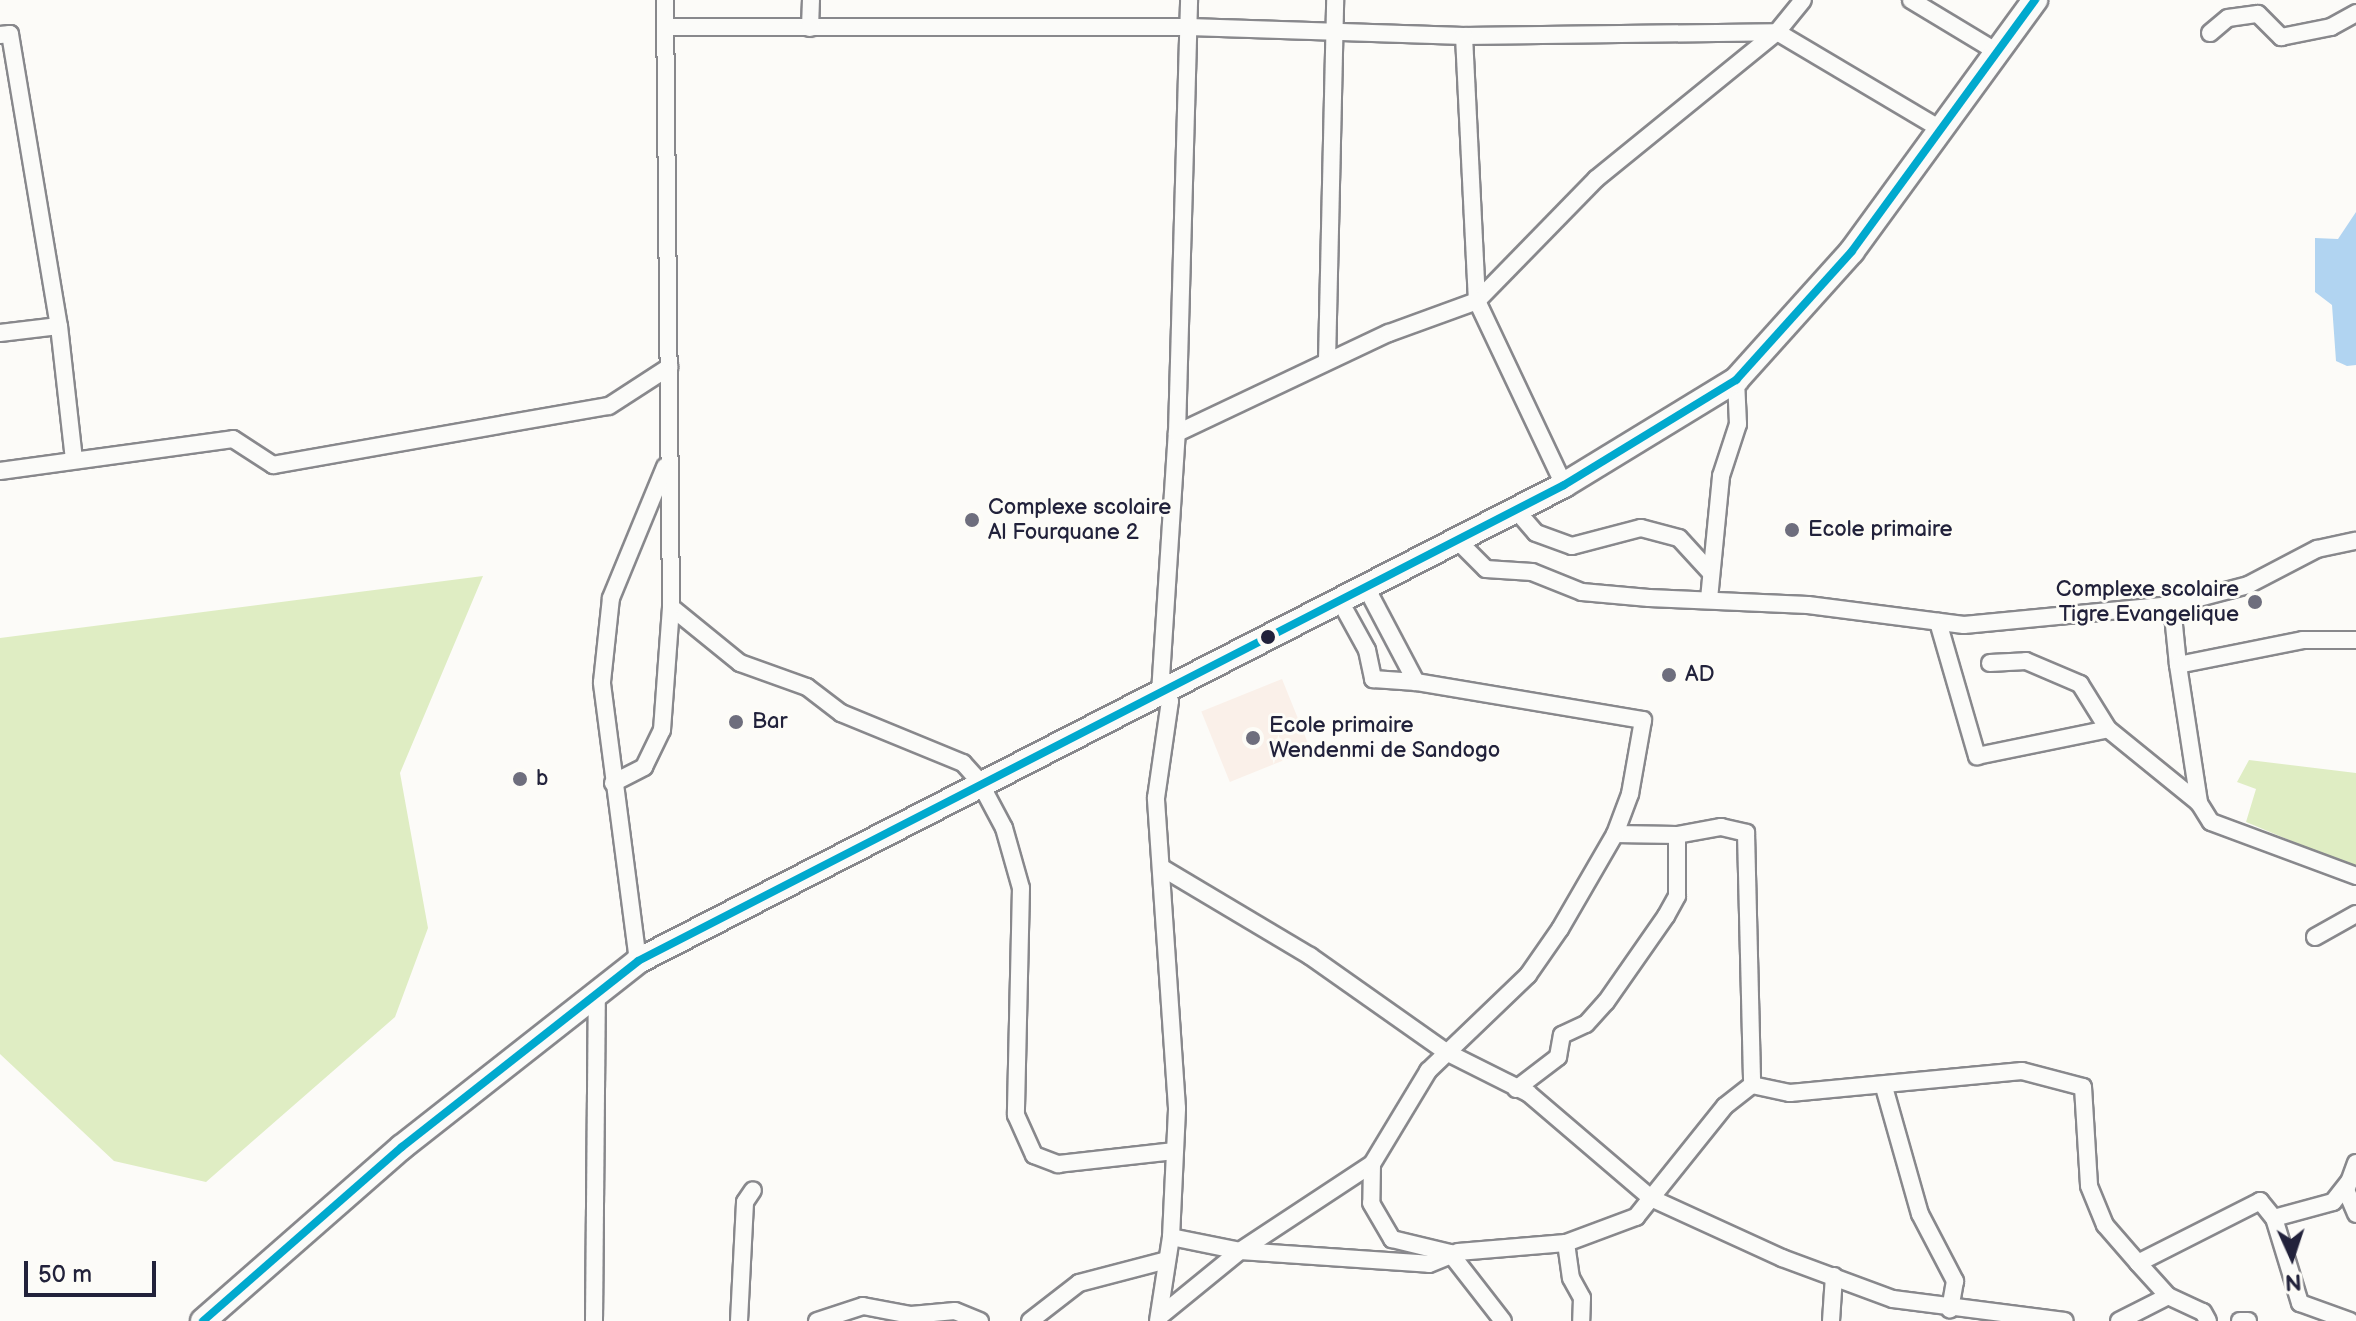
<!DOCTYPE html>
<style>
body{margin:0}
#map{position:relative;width:2356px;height:1321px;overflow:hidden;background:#fcfbf8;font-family:"Balsamiq Sans",sans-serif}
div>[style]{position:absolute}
.built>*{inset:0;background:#faf0e9;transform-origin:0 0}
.green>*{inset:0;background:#dfedc3}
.water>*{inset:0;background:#b1d4f1}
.roads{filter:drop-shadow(2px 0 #88888c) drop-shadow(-2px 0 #88888c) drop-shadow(0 2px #88888c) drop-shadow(0 -2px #88888c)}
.street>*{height:16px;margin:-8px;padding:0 8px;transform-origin:8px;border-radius:8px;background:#fbfbf9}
.secondary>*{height:24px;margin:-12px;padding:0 12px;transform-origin:12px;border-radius:12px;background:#fbfbf9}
.bus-1>*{height:8px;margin:-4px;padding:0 4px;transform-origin:4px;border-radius:4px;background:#00a9ce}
.dots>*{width:22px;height:22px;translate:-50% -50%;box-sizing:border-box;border:4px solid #fdfcf7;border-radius:50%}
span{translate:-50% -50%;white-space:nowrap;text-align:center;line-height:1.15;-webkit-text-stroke:6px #fdfcf7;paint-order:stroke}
.poi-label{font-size:22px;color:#22223b}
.left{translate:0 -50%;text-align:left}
.right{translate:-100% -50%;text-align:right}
.north{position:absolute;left:2252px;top:1217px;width:80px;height:80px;-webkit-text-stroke:6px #fdfcf7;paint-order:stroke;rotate:177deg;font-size:22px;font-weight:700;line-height:32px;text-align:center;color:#22223b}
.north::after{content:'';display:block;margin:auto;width:28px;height:36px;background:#22223b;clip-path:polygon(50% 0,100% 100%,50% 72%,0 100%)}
.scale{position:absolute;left:24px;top:1261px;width:132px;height:36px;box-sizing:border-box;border:4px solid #22223b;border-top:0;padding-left:10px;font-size:24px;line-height:28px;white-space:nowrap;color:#22223b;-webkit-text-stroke:6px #fdfcf7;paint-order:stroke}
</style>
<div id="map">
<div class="built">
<div style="left:1282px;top:679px;width:76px;height:87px;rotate:68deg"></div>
</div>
<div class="green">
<div style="clip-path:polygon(483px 576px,400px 773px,428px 928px,395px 1017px,206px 1182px,114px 1161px,0 1054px,0 638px)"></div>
<div style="clip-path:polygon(2249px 760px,2356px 773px,2356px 868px,2246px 822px,2256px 789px,2237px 782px)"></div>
</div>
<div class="water">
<div style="clip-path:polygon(2356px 212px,2356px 365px,2347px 366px,2336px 361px,2332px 305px,2315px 292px,2315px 238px,2338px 239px)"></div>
</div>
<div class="roads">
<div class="street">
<div style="left:1911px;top:0;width:103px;rotate:31.1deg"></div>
<div style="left:665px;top:27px;width:524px"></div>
<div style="left:1189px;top:27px;width:275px;rotate:1.9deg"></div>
<div style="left:1464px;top:36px;width:313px;rotate:-0.7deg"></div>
<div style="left:1777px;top:32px;width:192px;rotate:30.7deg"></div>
<div style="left:810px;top:28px;width:28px;rotate:-88deg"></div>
<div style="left:2210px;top:33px;width:23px;rotate:-40deg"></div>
<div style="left:2228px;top:18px;width:30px;rotate:-8deg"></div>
<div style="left:2258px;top:14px;width:33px;rotate:45deg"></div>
<div style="left:2281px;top:37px;width:51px;rotate:-11.3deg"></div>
<div style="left:2331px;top:27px;width:29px;rotate:-29deg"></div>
<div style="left:0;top:35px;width:10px;rotate:-6deg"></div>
<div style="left:10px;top:34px;width:296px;rotate:80.5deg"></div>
<div style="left:59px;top:326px;width:134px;rotate:83.6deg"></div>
<div style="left:1464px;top:36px;width:265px;rotate:87.2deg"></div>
<div style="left:1477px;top:301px;width:170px;rotate:-45.7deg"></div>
<div style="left:1596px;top:179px;width:233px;rotate:-39.1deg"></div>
<div style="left:1777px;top:32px;width:41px;rotate:-50.9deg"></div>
<div style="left:0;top:333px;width:59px;rotate:-6.8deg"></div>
<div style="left:1327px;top:361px;width:361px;rotate:-88.7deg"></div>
<div style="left:1177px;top:433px;width:234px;rotate:-25.3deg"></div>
<div style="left:1389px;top:333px;width:94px;rotate:-20deg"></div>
<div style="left:1477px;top:301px;width:204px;rotate:64.7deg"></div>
<div style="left:0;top:471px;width:235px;rotate:-7.8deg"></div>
<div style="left:233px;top:439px;width:48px;rotate:33deg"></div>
<div style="left:273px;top:465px;width:341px;rotate:-10deg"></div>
<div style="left:609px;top:406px;width:72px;rotate:-33deg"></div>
<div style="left:1516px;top:510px;width:30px;rotate:49deg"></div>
<div style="left:1536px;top:533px;width:38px;rotate:20deg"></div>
<div style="left:1572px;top:546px;width:71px;rotate:-14.6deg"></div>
<div style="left:1641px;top:528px;width:39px;rotate:15deg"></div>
<div style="left:1679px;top:538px;width:47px;rotate:47.6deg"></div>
<div style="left:1457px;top:540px;width:41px;rotate:45deg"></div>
<div style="left:1486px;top:569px;width:46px;rotate:3.7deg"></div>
<div style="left:1532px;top:572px;width:54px;rotate:21.8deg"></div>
<div style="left:1582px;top:592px;width:67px;rotate:5.1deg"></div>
<div style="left:1649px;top:598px;width:159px;rotate:2.5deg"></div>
<div style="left:1808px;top:605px;width:157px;rotate:7.3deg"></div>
<div style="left:1964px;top:625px;width:209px;rotate:-5.5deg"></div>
<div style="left:2172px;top:605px;width:60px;rotate:84.3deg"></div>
<div style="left:2178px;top:665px;width:127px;rotate:-11.3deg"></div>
<div style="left:2303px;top:640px;width:53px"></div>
<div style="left:1709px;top:599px;width:124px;rotate:-84.4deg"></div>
<div style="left:1721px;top:476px;width:55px;rotate:-71.9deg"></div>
<div style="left:1738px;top:424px;width:44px;rotate:-92.6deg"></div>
<div style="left:1340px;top:601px;width:56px;rotate:61.1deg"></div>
<div style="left:1367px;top:650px;width:30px;rotate:78deg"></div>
<div style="left:1373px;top:679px;width:43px;rotate:4deg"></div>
<div style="left:2172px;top:605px;width:79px;rotate:-14.7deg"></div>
<div style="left:2248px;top:585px;width:78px;rotate:-27.6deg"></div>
<div style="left:2317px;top:549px;width:40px;rotate:-12deg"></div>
<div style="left:671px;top:607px;width:89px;rotate:39.1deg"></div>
<div style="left:740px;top:663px;width:71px;rotate:19.7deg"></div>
<div style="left:807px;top:687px;width:43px;rotate:37.4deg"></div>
<div style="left:841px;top:713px;width:132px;rotate:22.3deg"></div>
<div style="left:963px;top:763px;width:24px;rotate:48deg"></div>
<div style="left:979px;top:781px;width:53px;rotate:62deg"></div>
<div style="left:1004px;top:828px;width:62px;rotate:74.2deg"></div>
<div style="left:1021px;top:888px;width:227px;rotate:91.3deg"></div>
<div style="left:1016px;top:1115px;width:44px;rotate:65.8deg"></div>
<div style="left:1034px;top:1155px;width:26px;rotate:21deg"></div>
<div style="left:1058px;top:1164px;width:116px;rotate:-6.4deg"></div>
<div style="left:1938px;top:622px;width:140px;rotate:73.8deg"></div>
<div style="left:1977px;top:756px;width:134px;rotate:-11.6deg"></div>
<div style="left:1990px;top:663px;width:36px;rotate:-3deg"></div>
<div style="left:2026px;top:661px;width:59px;rotate:23.1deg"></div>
<div style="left:2080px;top:684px;width:53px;rotate:58.1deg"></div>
<div style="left:2108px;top:729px;width:117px;rotate:39.1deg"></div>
<div style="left:2199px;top:803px;width:22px;rotate:58deg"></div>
<div style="left:2211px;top:822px;width:155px;rotate:20.4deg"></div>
<div style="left:2178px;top:665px;width:140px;rotate:81.3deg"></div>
<div style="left:613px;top:783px;width:35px;rotate:-27deg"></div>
<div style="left:644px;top:767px;width:41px;rotate:-64.1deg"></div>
<div style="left:662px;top:730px;width:123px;rotate:-85.8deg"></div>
<div style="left:671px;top:607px;width:607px;rotate:-90.57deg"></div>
<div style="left:1615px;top:834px;width:62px;rotate:0.9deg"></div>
<div style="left:1677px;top:835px;width:45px;rotate:-10.3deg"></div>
<div style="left:1721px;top:827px;width:26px;rotate:13deg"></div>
<div style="left:1746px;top:833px;width:252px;rotate:88.6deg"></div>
<div style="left:1164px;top:869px;width:170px;rotate:30.8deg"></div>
<div style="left:1310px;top:956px;width:166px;rotate:35.2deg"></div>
<div style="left:1446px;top:1052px;width:92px;rotate:26.6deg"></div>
<div style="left:1528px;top:1093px;width:162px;rotate:40.5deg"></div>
<div style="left:1651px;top:1198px;width:144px;rotate:24.6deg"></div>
<div style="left:1782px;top:1258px;width:118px;rotate:20.3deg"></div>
<div style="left:1893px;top:1299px;width:173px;rotate:7.3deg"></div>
<div style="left:2315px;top:937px;width:47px;rotate:-29.3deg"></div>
<div style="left:638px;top:961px;width:281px;rotate:-97.4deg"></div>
<div style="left:602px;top:682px;width:84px;rotate:-83.9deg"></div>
<div style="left:611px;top:598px;width:142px;rotate:-67.6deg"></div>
<div style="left:1884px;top:1087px;width:132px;rotate:74.2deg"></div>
<div style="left:1920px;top:1214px;width:76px;rotate:62.4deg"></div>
<div style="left:1955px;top:1281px;width:29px;rotate:100deg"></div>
<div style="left:1516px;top:1089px;width:53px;rotate:-37.3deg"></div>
<div style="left:1558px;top:1057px;width:22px;rotate:-80deg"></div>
<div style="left:1562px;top:1035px;width:26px;rotate:-25deg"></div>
<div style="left:1586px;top:1024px;width:30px;rotate:-48deg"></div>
<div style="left:1606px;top:1002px;width:105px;rotate:-55.1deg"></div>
<div style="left:1666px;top:916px;width:23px;rotate:-61deg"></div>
<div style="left:1677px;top:896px;width:61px;rotate:-90deg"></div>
<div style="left:2356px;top:1163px;width:29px;rotate:110deg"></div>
<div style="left:2346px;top:1190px;width:26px;rotate:67deg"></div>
<div style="left:1372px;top:1164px;width:39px;rotate:91deg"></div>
<div style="left:1371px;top:1203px;width:42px;rotate:59.7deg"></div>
<div style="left:1392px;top:1239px;width:60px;rotate:13.6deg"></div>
<div style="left:1450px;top:1253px;width:86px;rotate:52.1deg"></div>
<div style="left:2274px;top:1218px;width:89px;rotate:73deg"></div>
<div style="left:2300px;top:1303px;width:53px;rotate:19.8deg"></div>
<div style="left:1171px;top:1237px;width:70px;rotate:11.5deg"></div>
<div style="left:1240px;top:1251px;width:189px;rotate:3.9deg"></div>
<div style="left:1429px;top:1264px;width:31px;rotate:-22deg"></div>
<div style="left:1458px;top:1252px;width:108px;rotate:-4.8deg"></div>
<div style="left:1566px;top:1243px;width:75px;rotate:-20.4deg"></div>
<div style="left:1636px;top:1217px;width:142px;rotate:-51.3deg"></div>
<div style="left:1725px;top:1106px;width:34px;rotate:-38deg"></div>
<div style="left:1752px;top:1085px;width:39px;rotate:12deg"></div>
<div style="left:1790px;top:1093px;width:233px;rotate:-5.4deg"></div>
<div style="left:2022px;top:1071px;width:63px;rotate:14.7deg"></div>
<div style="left:2083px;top:1087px;width:99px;rotate:86.5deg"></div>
<div style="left:2089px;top:1186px;width:42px;rotate:67.7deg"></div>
<div style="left:2105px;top:1225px;width:50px;rotate:49deg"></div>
<div style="left:2138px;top:1263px;width:137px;rotate:-26.9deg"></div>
<div style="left:2260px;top:1201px;width:22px;rotate:51deg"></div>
<div style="left:2274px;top:1218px;width:61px;rotate:-15.2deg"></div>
<div style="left:2333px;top:1202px;width:28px;rotate:-52deg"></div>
<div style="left:1566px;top:1243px;width:35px;rotate:82deg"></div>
<div style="left:1571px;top:1278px;width:23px;rotate:61deg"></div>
<div style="left:1582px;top:1298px;width:23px;rotate:92deg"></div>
<div style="left:2138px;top:1263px;width:45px;rotate:47.7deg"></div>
<div style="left:2168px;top:1296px;width:38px;rotate:25deg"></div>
<div style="left:2203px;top:1312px;width:10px;rotate:61deg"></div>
<div style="left:1159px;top:1317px;width:104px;rotate:-39.2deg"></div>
<div style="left:1240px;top:1251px;width:158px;rotate:-33.4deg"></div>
<div style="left:1372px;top:1164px;width:109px;rotate:-58.9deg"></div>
<div style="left:1428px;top:1071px;width:139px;rotate:-43.8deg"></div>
<div style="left:1528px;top:975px;width:56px;rotate:-55.2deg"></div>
<div style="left:1560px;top:929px;width:110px;rotate:-59.9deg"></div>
<div style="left:1615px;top:834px;width:43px;rotate:-69.4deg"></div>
<div style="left:1630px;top:794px;width:75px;rotate:-80deg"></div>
<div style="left:1643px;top:720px;width:230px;rotate:-170.5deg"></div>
<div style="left:1416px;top:682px;width:107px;rotate:-117.8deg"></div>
<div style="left:594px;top:1321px;width:329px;rotate:-89.5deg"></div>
<div style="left:739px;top:1321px;width:119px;rotate:-87.1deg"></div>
<div style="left:745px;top:1202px;width:14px;rotate:-56deg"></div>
<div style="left:817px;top:1321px;width:48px;rotate:-18.1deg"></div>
<div style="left:863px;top:1306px;width:49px;rotate:10.6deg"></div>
<div style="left:911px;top:1315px;width:44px;rotate:-5.2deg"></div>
<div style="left:955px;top:1311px;width:27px;rotate:22deg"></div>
<div style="left:1030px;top:1321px;width:62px;rotate:-37.8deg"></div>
<div style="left:1079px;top:1283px;width:91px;rotate:-14.6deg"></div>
<div style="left:1158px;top:1321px;width:85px;rotate:-81.2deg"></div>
<div style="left:1171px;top:1237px;width:129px;rotate:-87.3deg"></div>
<div style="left:1177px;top:1108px;width:311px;rotate:-93.9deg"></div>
<div style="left:1156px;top:798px;width:98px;rotate:-81.8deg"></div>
<div style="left:1170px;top:701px;width:13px;rotate:-141deg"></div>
<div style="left:1160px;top:693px;width:261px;rotate:-86.3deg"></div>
<div style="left:1177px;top:433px;width:433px;rotate:-88.4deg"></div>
<div style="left:1831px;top:1321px;width:45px;rotate:-86.2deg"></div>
<div style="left:2119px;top:1321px;width:55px;rotate:-27deg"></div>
<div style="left:2240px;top:1321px;width:8px"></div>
</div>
<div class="secondary">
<div style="left:203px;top:1321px;width:264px;rotate:-41.2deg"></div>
<div style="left:402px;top:1147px;width:300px;rotate:-38.2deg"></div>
<div style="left:638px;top:961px;width:1041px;rotate:-27.2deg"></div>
<div style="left:1564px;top:485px;width:202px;rotate:-31.4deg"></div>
<div style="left:1736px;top:380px;width:173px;rotate:-48deg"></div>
<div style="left:1852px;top:251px;width:311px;rotate:-53.9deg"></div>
</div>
</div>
<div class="bus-1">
<div style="left:203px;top:1321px;width:264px;rotate:-41.2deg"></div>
<div style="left:402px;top:1147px;width:300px;rotate:-38.2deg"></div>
<div style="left:638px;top:961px;width:1041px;rotate:-27.2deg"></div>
<div style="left:1564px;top:485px;width:202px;rotate:-31.4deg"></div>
<div style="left:1736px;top:380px;width:173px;rotate:-48deg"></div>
<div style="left:1852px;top:251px;width:311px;rotate:-53.9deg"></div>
</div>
<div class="dots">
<div style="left:972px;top:520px;background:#6e6e7d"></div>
<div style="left:1792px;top:530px;background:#6e6e7d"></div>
<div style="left:2255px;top:602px;background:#6e6e7d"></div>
<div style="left:1268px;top:637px;background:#22223b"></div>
<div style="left:1669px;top:675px;background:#6e6e7d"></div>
<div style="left:736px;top:722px;background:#6e6e7d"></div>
<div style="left:1253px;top:738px;background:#6e6e7d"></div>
<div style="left:520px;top:779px;background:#6e6e7d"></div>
</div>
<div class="poi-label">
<span class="left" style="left:988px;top:520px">Complexe scolaire<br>Al Fourquane 2</span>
<span class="left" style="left:1808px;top:530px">Ecole primaire</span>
<span class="right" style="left:2239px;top:602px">Complexe scolaire<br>Tigre Evangelique</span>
<span class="left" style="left:1685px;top:675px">AD</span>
<span class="left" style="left:752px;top:722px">Bar</span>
<span class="left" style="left:1269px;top:738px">Ecole primaire<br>Wendenmi de Sandogo</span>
<span class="left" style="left:536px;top:779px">b</span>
</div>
<div class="north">N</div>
<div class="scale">50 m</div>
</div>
